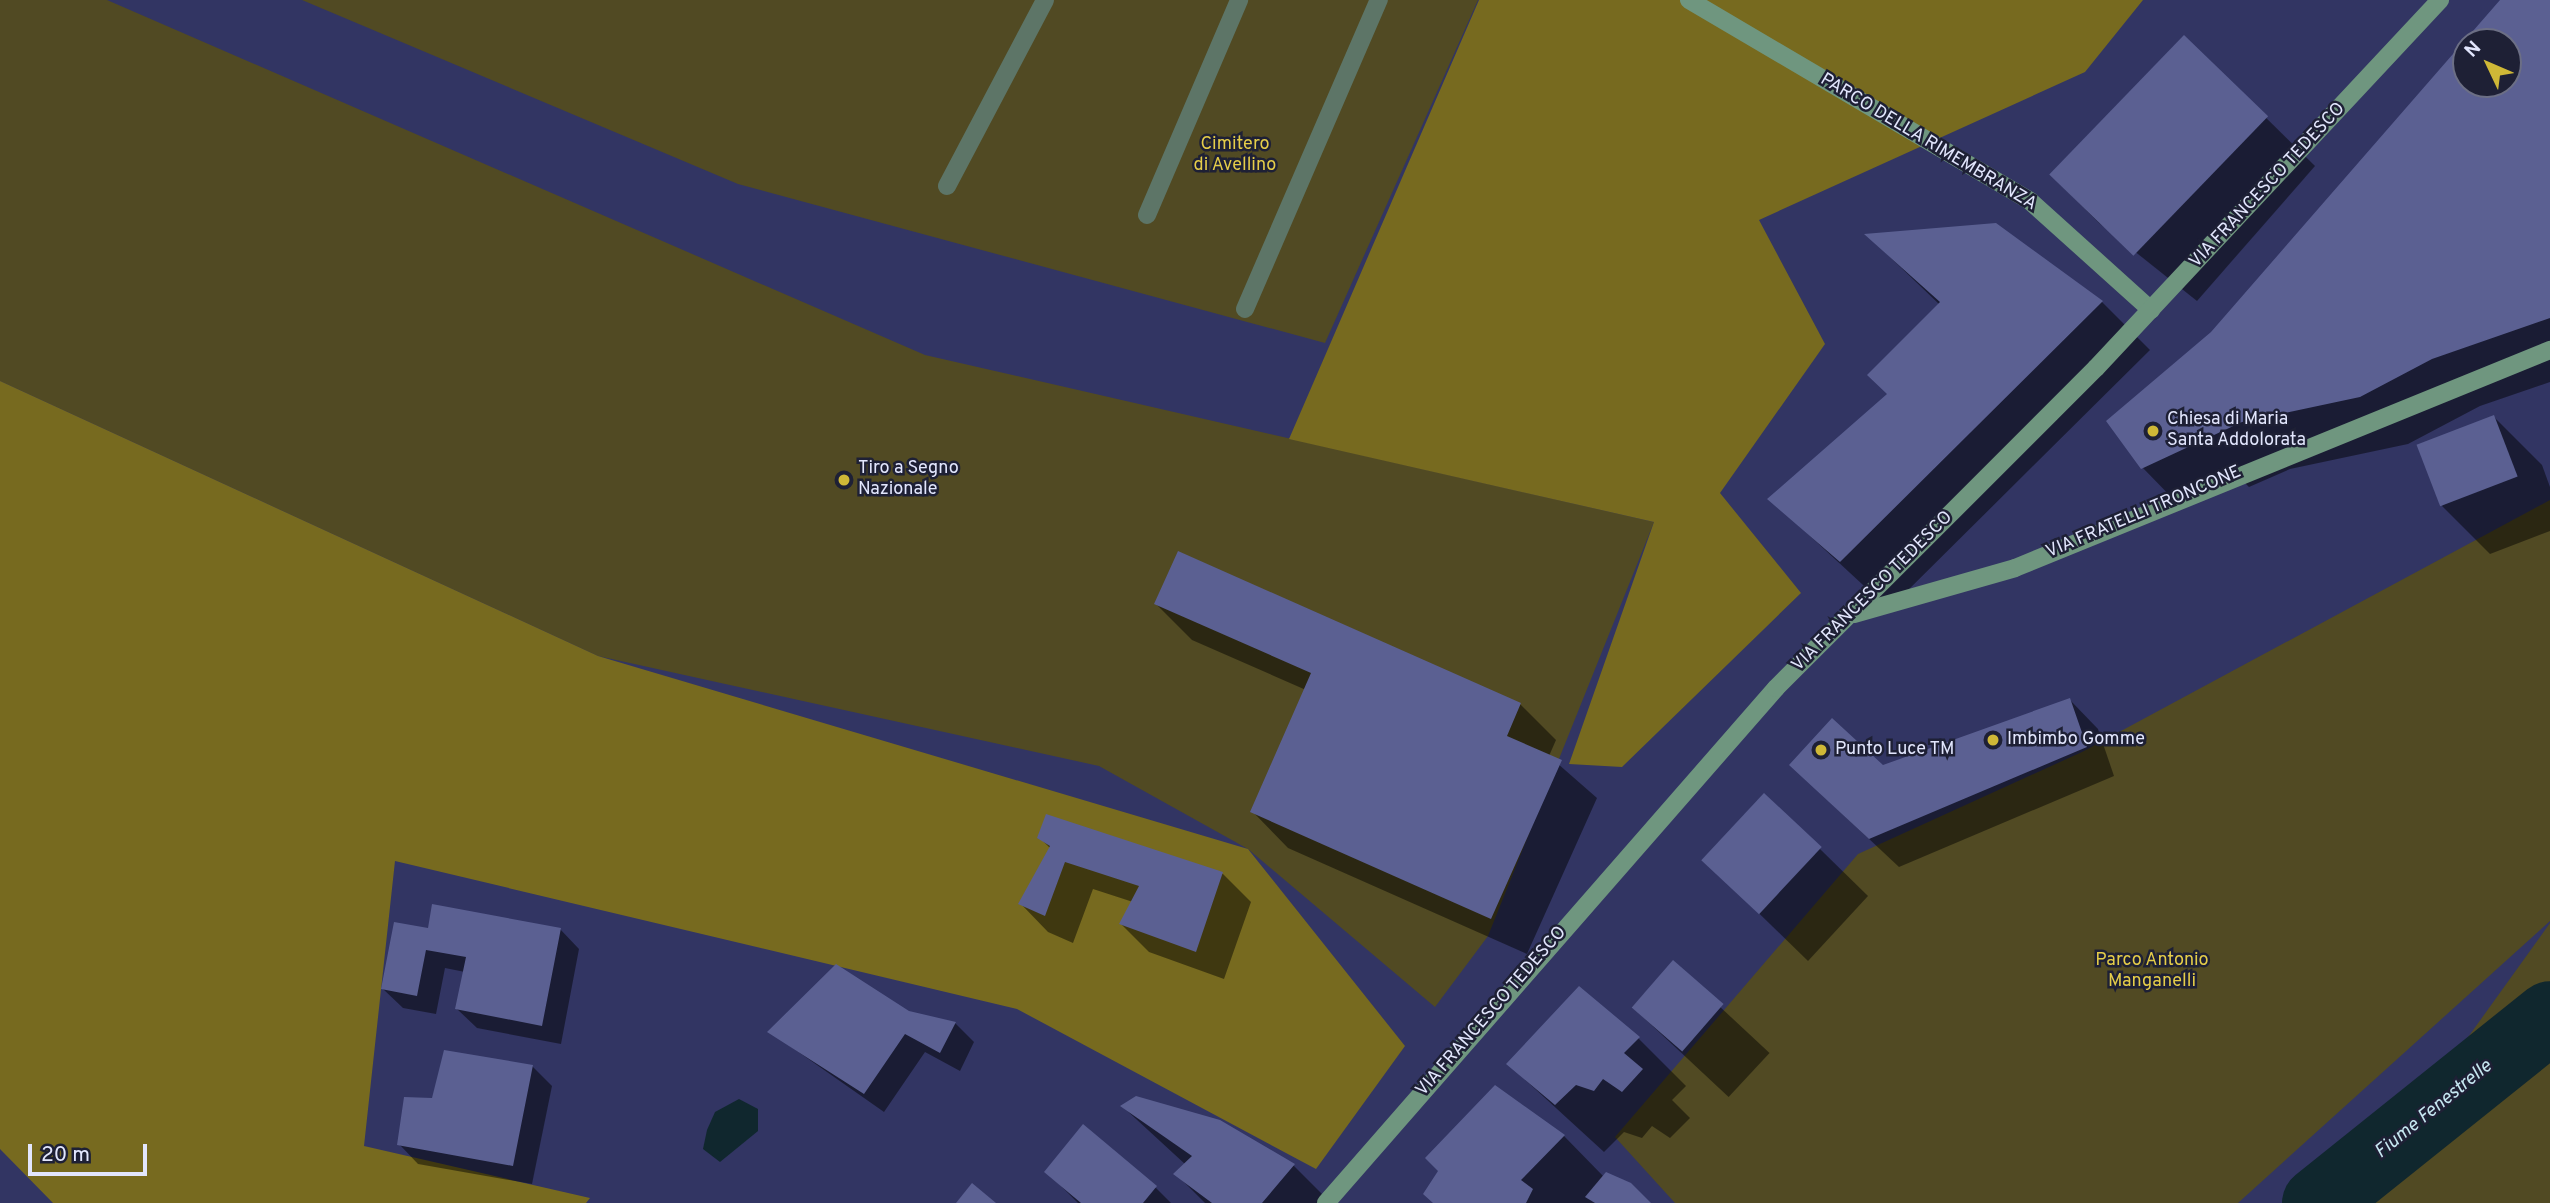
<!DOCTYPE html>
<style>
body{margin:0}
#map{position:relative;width:2550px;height:1203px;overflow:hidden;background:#323563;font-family:Overpass,sans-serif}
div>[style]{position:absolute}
.green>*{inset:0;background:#514a23}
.forest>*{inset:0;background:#776a1f}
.water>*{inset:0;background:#10272e}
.shadow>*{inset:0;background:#0007;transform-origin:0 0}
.river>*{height:72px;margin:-36px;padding:0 36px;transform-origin:36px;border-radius:36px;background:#10272e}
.building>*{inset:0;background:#5b6092;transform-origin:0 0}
.street>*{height:18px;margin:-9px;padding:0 9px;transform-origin:9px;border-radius:9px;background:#5d7567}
.secondary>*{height:18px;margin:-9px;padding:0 9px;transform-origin:9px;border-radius:9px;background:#6f967f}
.dots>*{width:19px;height:19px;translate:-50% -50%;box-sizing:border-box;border:4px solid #1e2035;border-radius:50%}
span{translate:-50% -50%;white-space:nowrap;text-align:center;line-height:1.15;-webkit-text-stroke:5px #1e2035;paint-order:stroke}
.street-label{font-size:18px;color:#e2e6fd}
.park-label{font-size:18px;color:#e5cd49}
.poi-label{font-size:18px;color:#e2e6fd}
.left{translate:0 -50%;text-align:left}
.water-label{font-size:19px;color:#c6e7f1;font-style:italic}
.north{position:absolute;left:2452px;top:28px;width:70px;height:70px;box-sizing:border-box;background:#1e2035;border:2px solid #6c6f85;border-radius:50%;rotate:314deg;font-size:19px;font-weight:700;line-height:28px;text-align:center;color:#e2e6fd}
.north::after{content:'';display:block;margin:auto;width:24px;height:32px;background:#cfb837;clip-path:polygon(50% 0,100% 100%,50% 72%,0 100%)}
.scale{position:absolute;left:28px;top:1144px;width:119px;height:32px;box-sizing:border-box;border:4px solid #e2e6fd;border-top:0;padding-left:9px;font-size:21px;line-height:24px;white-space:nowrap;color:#e2e6fd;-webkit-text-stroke:5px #1e2035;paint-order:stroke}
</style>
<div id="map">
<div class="green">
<div style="clip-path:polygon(0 0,107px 0,925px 355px,1654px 522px,1488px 936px,1435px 1007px,1248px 849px,1099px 766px,598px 656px,0 381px)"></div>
<div style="clip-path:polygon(302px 0,1478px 0,1325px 343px,738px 184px)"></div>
<div style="clip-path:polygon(2550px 500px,2550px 921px,2238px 1203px,1675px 1203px,1615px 1137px,1858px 854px,2082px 752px)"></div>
<div style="clip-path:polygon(2550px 923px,2550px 1203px,2349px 1203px)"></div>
</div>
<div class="forest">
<div style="clip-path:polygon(1479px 0,2143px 0,2085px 72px,1759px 220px,1825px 344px,1720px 493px,1801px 593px,1622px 767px,1569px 764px,1654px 522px,1289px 439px)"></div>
<div style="clip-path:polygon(0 381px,598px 656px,1248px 849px,1405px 1046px,1316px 1169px,1017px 1009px,395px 861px,364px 1146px,590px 1198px,586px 1203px,53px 1203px,0 1149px)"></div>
</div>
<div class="water">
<div style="clip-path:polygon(739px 1099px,758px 1109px,758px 1131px,720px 1162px,703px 1149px,707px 1130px,715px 1112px)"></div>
</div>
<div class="shadow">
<div style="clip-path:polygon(evenodd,2502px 0,2550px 0,2550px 382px,2480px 406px,2408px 444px,2290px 469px,2249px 487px,2237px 475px,2178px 504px,2142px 467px,2212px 333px,2502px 0,2466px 42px,2508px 42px,2508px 84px,2466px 84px,2466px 42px)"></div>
<div style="clip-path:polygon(2184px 37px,2315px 166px,2197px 301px,2099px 223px,2051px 175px)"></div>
<div style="clip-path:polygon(1995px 224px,2102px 302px,2150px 350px,1889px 609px,1770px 499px,1889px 394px,1940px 305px,1868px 236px)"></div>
<div style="clip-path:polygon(2494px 417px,2542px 465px,2550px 487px,2550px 531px,2490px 554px,2442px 506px)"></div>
<div style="clip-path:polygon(1156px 604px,1520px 704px,1556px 740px,1549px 756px,1597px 798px,1527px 954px,1288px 848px,1252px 811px,1306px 690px,1192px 640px)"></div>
<div style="clip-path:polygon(2070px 700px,2098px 729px,2114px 776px,1899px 867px,1820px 793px)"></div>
<div style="clip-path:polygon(1047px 817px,1223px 874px,1251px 902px,1224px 979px,1149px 952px,1121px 924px,1133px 902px,1093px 889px,1073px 943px,1048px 932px,1020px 903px,1051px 849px,1039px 837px)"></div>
<div style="clip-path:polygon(1820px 849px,1868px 896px,1808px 961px,1704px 860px)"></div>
<div style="clip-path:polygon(560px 929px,579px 949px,561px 1044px,477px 1028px,457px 1009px,465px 972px,445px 968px,436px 1014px,403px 1008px,383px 989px,429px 930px)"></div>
<div style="left:1673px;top:963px;width:132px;height:60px;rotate:43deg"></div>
<div style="clip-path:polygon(908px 1013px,955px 1023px,974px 1042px,960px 1071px,925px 1052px,884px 1112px,770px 1032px)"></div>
<div style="clip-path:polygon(1638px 1038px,1686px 1086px,1672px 1100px,1690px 1118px,1670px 1138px,1652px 1126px,1642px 1138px,1624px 1132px,1604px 1152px,1508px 1064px)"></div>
<div style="clip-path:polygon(532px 1066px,552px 1086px,532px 1184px,418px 1164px,399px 1144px,433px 1099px)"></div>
<div style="clip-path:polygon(1495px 1088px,1564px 1136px,1604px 1177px,1649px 1203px,1434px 1203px)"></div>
<div style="clip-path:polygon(1123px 1107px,1294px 1166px,1331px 1203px,1205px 1203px,1176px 1174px,1186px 1165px)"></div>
<div style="clip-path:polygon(1046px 1171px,1156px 1188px,1171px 1203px,1078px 1203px)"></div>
</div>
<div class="river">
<div style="left:2318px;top:1203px;width:297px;rotate:-38.7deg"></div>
</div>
<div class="building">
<div style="clip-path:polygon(evenodd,2500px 0,2550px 0,2550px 318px,2432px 359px,2360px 397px,2242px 422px,2141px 469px,2106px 421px,2211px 332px,2500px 0,2466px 42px,2508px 42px,2508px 84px,2466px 84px,2466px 42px)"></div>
<div style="left:2184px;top:35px;width:117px;height:194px;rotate:44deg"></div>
<div style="clip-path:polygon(1996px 223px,2103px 301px,1840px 562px,1767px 499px,1887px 394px,1867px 375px,1940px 302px,1864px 234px)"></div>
<div style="left:2494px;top:415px;width:66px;height:83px;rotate:69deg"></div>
<div style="clip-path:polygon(1178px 551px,1521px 703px,1507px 736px,1562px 760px,1491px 919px,1250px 812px,1311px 673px,1154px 604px)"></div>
<div style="clip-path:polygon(2070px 698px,2087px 747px,1869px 839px,1789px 765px,1832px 718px,1883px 765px)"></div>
<div style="left:1764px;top:793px;width:79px;height:92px;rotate:43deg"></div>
<div style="clip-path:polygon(1046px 814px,1223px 872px,1196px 952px,1119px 924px,1139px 886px,1065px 862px,1045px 916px,1018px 904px,1050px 846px,1037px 838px)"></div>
<div style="clip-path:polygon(432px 904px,561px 928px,542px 1026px,455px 1009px,466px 957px,426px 950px,417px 996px,381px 989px,394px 922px,428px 928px)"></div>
<div style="left:1673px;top:960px;width:67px;height:63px;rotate:41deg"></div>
<div style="clip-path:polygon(836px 964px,909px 1011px,956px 1022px,940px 1053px,905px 1034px,864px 1094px,767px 1032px)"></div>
<div style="clip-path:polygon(1579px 986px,1640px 1037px,1624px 1053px,1643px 1069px,1622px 1092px,1603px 1079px,1594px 1091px,1576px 1085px,1555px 1105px,1506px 1064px)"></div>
<div style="clip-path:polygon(444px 1050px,533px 1065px,513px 1166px,397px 1145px,404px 1097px,432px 1098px)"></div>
<div style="clip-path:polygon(1495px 1085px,1565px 1135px,1521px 1180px,1533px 1189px,1526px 1203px,1433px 1203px,1423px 1194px,1438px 1171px,1425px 1158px)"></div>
<div style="clip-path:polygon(1136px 1096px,1220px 1120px,1295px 1164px,1262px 1203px,1212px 1203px,1173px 1174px,1192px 1156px,1120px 1106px)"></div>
<div style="clip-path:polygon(1083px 1124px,1157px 1186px,1143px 1203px,1081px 1203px,1044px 1172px)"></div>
<div style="clip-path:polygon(1606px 1172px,1631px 1183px,1651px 1203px,1595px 1203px,1585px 1197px)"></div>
<div style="clip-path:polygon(972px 1183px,996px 1203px,956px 1203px)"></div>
</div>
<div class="street">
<div style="left:947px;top:186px;width:210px;rotate:-62.2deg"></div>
<div style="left:1147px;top:215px;width:234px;rotate:-66.8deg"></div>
<div style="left:1245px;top:309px;width:337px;rotate:-66.6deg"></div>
</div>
<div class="secondary">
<div style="left:1689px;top:0;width:396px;rotate:30.5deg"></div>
<div style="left:2030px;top:201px;width:163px;rotate:42deg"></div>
<div style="left:1854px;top:614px;width:167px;rotate:-15.9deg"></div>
<div style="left:2015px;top:568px;width:578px;rotate:-22.17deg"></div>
<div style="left:1326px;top:1203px;width:684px;rotate:-48.85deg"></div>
<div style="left:1776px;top:688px;width:453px;rotate:-45deg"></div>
<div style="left:2096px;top:368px;width:504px;rotate:-46.93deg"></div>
</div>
<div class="dots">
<div style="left:2153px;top:431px;background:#cfb837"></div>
<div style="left:844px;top:480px;background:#cfb837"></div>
<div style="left:1993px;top:740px;background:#cfb837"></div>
<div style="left:1821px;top:750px;background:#cfb837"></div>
</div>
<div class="street-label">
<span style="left:1928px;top:143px;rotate:31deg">PARCO DELLA RIMEMBRANZA</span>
<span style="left:2268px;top:186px;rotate:-47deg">VIA FRANCESCO TEDESCO</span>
<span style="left:2144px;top:513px;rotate:-23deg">VIA FRATELLI TRONCONE</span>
<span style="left:1873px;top:592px;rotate:-45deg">VIA FRANCESCO TEDESCO</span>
<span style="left:1492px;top:1012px;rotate:-49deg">VIA FRANCESCO TEDESCO</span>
</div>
<div class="park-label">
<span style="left:1235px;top:156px">Cimitero<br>di Avellino</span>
<span style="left:2152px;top:972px">Parco Antonio<br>Manganelli</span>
</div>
<div class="poi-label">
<span class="left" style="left:2167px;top:431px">Chiesa di Maria<br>Santa Addolorata</span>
<span class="left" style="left:858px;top:480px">Tiro a Segno<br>Nazionale</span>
<span class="left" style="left:2007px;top:740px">Imbimbo Gomme</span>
<span class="left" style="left:1835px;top:750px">Punto Luce TM</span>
</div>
<div class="water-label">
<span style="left:2434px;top:1110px;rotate:-39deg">Fiume Fenestrelle</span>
</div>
<div class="north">N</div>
<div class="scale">20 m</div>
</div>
